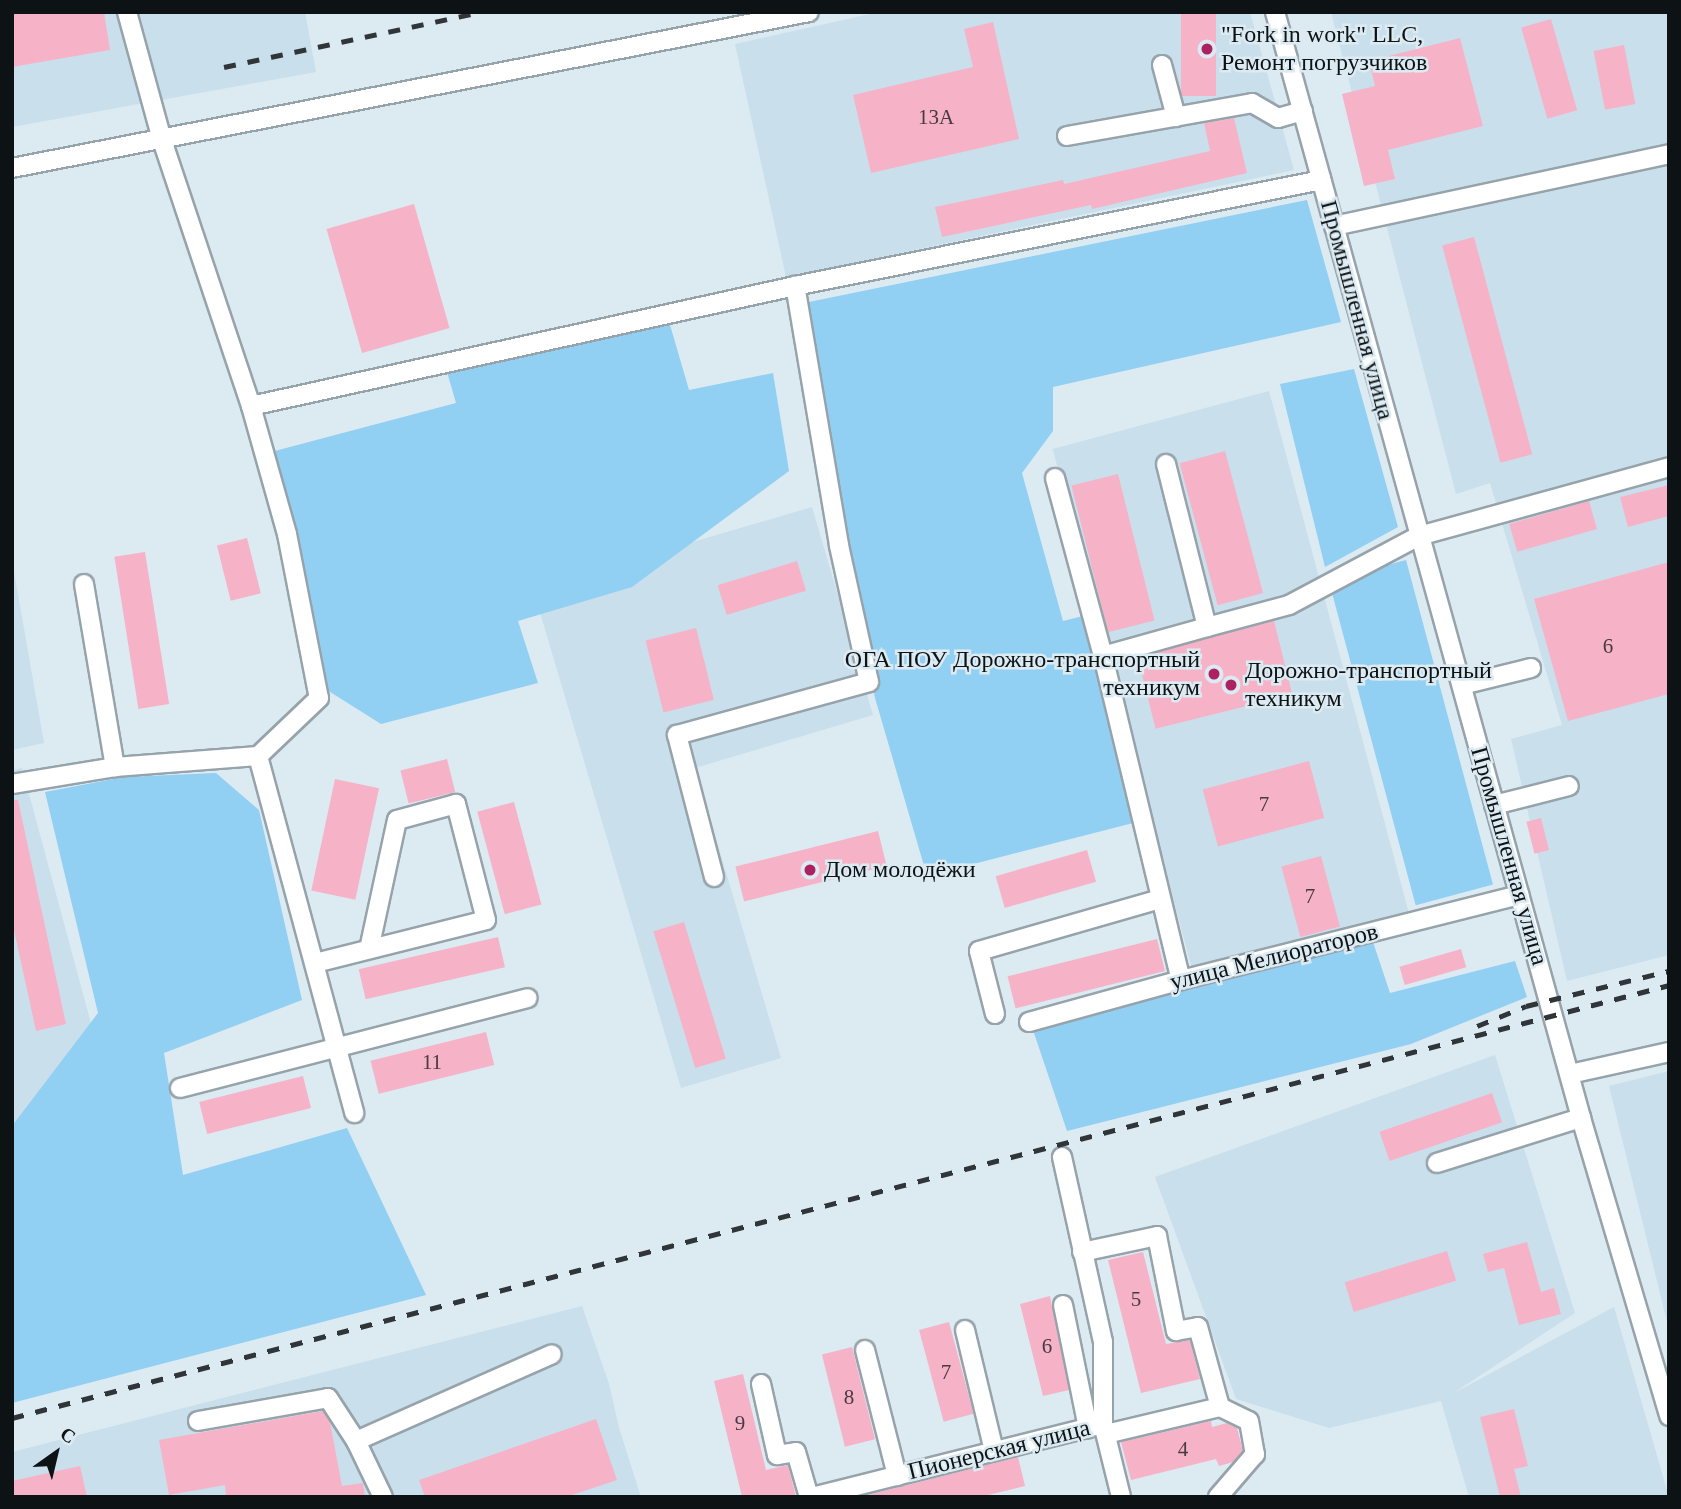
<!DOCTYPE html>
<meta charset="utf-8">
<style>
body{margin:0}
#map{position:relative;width:1681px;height:1509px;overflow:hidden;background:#dceaf2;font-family:"Times New Roman",serif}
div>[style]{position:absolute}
.built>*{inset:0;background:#c9dfec;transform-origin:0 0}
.green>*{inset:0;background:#91cff3;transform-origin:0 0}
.building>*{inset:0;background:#f6b3c8;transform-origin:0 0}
.roads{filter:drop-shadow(2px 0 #96a3ab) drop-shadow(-2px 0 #96a3ab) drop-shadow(0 2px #96a3ab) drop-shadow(0 -2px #96a3ab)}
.minor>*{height:18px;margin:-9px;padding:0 9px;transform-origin:9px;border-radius:9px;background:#fff}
.rail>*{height:4.5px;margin-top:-2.25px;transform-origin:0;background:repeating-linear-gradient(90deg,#2f3539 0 12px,transparent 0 24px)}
.dots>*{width:19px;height:19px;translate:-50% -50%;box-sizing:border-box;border:4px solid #dceaf2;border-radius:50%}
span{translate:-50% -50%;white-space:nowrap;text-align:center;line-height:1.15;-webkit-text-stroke:5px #dceaf2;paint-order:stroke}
.number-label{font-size:21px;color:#473a42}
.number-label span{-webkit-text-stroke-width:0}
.poi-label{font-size:24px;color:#0d1215}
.left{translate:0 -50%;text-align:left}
.right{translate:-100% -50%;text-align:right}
.street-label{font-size:24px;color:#0d1215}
.frame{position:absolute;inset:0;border:14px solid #0d1215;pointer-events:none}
.north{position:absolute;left:21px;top:1418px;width:70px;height:70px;-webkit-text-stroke:5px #dceaf2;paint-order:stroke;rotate:34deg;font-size:19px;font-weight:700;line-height:28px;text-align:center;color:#0d1215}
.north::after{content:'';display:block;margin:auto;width:24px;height:32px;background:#0d1215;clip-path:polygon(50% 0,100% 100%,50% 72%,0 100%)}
</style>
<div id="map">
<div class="built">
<div style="clip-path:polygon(12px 12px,305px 12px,316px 72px,12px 127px)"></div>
<div style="clip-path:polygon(879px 12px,1250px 12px,1294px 170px,786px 277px,735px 44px)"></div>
<div style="clip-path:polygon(1331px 12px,1669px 12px,1669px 955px,1567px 981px,1511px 739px,1562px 725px,1490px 483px,1456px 494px)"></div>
<div style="left:1269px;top:391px;width:551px;height:224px;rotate:75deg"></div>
<div style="clip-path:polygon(812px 507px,873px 715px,695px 768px,781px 1058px,681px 1088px,533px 589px)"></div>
<div style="clip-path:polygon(12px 560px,44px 743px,12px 750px)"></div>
<div style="clip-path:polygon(22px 768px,122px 1138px,12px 1164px,12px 770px)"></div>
<div style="clip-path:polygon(1495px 1055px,1575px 1313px,1452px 1394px,1614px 1307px,1669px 1497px,1469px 1497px,1441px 1401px,1329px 1428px,1236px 1399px,1155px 1177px)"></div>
<div style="clip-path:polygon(1669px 1071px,1669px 1330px,1609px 1086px)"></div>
<div style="clip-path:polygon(582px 1306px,609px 1384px,619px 1428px,641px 1497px,12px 1497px,12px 1452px)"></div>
</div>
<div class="green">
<div style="clip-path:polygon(1307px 200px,1341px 322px,1053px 387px,1053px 431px,1022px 473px,1063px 621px,1087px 615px,1137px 822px,927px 876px,875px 698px,804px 303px)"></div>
<div style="clip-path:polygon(668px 318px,689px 390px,773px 373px,789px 471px,632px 587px,518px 621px,538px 683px,381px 724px,327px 690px,271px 452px,456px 403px,447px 372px)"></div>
<div style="clip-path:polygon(1354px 369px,1398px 527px,1325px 567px,1280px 384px)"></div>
<div style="left:1406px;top:560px;width:336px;height:80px;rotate:75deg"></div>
<div style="clip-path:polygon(216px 773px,259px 810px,302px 1000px,164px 1053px,183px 1175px,347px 1128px,426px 1295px,12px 1403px,12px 1126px,98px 1013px,45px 792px,124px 777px)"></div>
<div style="clip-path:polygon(1373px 942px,1390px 993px,1515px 961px,1527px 997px,1411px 1044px,1067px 1131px,1033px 1030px)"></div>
</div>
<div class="building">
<div style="clip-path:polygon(12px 12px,104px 12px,110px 50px,12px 67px)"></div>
<div style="left:1181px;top:12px;width:35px;height:84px"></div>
<div style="left:1551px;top:19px;width:95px;height:31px;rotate:74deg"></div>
<div style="clip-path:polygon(993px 22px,1019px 139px,871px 173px,853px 95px,973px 67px,964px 29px)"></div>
<div style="clip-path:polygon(1460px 38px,1483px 126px,1388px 150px,1395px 179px,1364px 186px,1342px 94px,1375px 86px,1369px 61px)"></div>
<div style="left:1624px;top:45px;width:60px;height:31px;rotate:79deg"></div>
<div style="clip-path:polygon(1234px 118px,1247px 173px,1092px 209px,1091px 205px,942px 237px,935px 207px,1063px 180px,1064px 184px,1210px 151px,1204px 123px)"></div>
<div style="left:414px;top:204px;width:129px;height:91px;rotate:74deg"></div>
<div style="left:1474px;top:237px;width:225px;height:33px;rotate:75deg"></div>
<div style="left:1225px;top:451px;width:147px;height:47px;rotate:75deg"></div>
<div style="left:1118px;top:474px;width:151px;height:48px;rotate:76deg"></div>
<div style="clip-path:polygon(1669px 485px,1669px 516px,1628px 527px,1620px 497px)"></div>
<div style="left:1589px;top:501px;width:29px;height:83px;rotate:74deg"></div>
<div style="left:247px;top:538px;width:57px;height:31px;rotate:76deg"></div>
<div style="left:145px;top:552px;width:154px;height:31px;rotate:81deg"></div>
<div style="left:797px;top:561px;width:31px;height:83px;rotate:73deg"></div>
<div style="clip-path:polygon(1669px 562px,1669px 694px,1568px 721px,1534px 599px)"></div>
<div style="left:1274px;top:621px;width:76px;height:141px;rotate:76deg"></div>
<div style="left:696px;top:628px;width:74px;height:52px;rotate:76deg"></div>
<div style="left:447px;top:759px;width:34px;height:48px;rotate:76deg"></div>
<div style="left:1309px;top:761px;width:59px;height:110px;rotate:75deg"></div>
<div style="left:335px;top:779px;width:45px;height:114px;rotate:12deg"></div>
<div style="clip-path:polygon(12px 800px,18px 800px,66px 1024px,36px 1031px,12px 921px)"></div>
<div style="left:514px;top:802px;width:106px;height:38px;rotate:75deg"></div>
<div style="left:1541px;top:818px;width:33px;height:15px;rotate:76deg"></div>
<div style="left:878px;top:831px;width:36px;height:147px;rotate:76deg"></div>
<div style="left:1087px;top:850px;width:33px;height:95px;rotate:74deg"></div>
<div style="left:1321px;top:856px;width:73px;height:41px;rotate:75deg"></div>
<div style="left:684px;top:922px;width:143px;height:32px;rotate:73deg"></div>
<div style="left:498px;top:937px;width:31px;height:143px;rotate:77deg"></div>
<div style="left:1157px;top:939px;width:33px;height:154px;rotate:76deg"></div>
<div style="left:1461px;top:949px;width:19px;height:64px;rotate:74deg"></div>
<div style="left:486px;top:1032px;width:34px;height:119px;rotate:76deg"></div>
<div style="left:303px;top:1076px;width:33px;height:107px;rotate:76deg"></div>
<div style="left:1492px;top:1093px;width:31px;height:119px;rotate:71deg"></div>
<div style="clip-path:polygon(1527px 1242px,1541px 1292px,1554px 1288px,1561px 1314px,1519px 1325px,1504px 1268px,1488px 1272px,1483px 1254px)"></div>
<div style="left:1447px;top:1251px;width:31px;height:107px;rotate:73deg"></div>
<div style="clip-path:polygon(1143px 1252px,1166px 1344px,1190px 1340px,1200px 1379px,1141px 1393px,1108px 1260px)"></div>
<div style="clip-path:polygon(1050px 1296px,1069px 1390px,1043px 1396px,1020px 1304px)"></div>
<div style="left:949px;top:1322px;width:95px;height:31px;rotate:75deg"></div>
<div style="left:852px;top:1347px;width:95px;height:31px;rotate:76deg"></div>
<div style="clip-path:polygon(743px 1374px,766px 1470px,788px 1465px,796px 1497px,742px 1497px,714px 1381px)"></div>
<div style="clip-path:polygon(1514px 1409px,1528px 1466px,1514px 1469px,1521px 1497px,1500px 1497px,1480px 1417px)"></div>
<div style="clip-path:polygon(323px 1411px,330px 1422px,342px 1486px,363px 1483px,365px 1497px,226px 1497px,225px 1485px,169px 1495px,159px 1440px)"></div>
<div style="clip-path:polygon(596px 1419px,617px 1480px,566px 1497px,425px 1497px,419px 1480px)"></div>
<div style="clip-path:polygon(1211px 1421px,1212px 1427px,1227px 1423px,1237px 1428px,1243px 1451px,1233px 1462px,1219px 1466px,1216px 1459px,1131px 1480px,1121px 1442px)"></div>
<div style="clip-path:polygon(1018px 1457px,1025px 1486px,980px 1497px,860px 1497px)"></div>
<div style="clip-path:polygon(80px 1466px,87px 1497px,12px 1497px,12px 1481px)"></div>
</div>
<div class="roads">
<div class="minor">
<div style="left:127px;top:12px;width:133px;rotate:74.7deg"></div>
<div style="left:162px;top:140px;width:280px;rotate:71.5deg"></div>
<div style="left:251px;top:406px;width:133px;rotate:74.3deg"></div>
<div style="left:287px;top:534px;width:167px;rotate:79deg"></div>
<div style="left:319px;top:698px;width:84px;rotate:136.4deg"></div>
<div style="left:258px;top:756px;width:370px;rotate:74.9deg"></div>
<div style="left:1275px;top:12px;width:1148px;rotate:74.53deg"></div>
<div style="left:1581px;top:1118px;width:311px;rotate:73.5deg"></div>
<div style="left:1162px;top:65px;width:54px;rotate:74.9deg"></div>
<div style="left:1067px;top:136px;width:188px;rotate:-10.1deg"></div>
<div style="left:1252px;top:103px;width:30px;rotate:30deg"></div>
<div style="left:1278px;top:118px;width:26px;rotate:-16deg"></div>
<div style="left:12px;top:168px;width:812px;rotate:-11.07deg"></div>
<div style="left:1334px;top:226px;width:343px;rotate:-12.1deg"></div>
<div style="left:251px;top:406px;width:557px;rotate:-12.44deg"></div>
<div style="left:795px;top:286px;width:537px;rotate:-11.39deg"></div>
<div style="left:1166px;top:464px;width:168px;rotate:75.9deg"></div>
<div style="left:1207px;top:627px;width:85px;rotate:-15deg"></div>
<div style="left:1289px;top:605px;width:147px;rotate:-28deg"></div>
<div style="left:1419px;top:536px;width:259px;rotate:-15.4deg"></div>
<div style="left:1055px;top:478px;width:184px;rotate:74.9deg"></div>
<div style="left:1103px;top:656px;width:333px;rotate:76.5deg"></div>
<div style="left:84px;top:584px;width:186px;rotate:80.4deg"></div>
<div style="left:1103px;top:656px;width:108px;rotate:-15.6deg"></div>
<div style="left:1462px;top:685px;width:71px;rotate:-13.8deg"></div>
<div style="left:12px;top:784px;width:104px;rotate:-9.4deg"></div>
<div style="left:115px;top:767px;width:143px;rotate:-4.4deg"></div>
<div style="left:1494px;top:805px;width:77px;rotate:-14.2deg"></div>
<div style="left:714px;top:877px;width:147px;rotate:-104.6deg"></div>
<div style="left:677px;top:735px;width:199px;rotate:-15.4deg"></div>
<div style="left:869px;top:682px;width:140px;rotate:-102.4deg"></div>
<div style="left:839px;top:545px;width:263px;rotate:-99.6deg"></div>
<div style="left:315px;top:963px;width:176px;rotate:-14.1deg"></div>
<div style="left:486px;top:920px;width:120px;rotate:-104.5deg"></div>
<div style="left:456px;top:804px;width:61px;rotate:164.8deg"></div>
<div style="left:397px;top:820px;width:132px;rotate:102.2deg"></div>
<div style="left:995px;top:1014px;width:65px;rotate:-104.3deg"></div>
<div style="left:979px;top:951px;width:188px;rotate:-16deg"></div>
<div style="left:1029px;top:1022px;width:158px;rotate:-15.4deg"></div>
<div style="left:1181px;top:980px;width:349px;rotate:-14.1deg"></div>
<div style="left:1570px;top:1074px;width:101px;rotate:-12.5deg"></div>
<div style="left:180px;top:1088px;width:359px;rotate:-14.5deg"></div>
<div style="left:1062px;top:1157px;width:189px;rotate:77.5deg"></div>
<div style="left:1103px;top:1342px;width:82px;rotate:90deg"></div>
<div style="left:1103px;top:1424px;width:75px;rotate:76.1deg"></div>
<div style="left:1437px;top:1163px;width:151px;rotate:-17.4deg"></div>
<div style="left:1082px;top:1252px;width:77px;rotate:-12deg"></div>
<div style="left:1157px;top:1236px;width:97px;rotate:78.7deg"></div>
<div style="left:1176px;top:1331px;width:22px;rotate:-10deg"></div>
<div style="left:1198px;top:1327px;width:83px;rotate:74.6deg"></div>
<div style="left:1063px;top:1305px;width:126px;rotate:78.5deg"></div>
<div style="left:965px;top:1330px;width:124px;rotate:76.5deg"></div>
<div style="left:865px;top:1350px;width:130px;rotate:75.7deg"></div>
<div style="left:761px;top:1384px;width:73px;rotate:77.3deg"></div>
<div style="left:777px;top:1455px;width:19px;rotate:-9deg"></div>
<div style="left:796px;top:1452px;width:47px;rotate:73.9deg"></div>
<div style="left:198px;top:1421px;width:132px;rotate:-10deg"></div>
<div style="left:328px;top:1398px;width:51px;rotate:56.9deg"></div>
<div style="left:356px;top:1441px;width:62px;rotate:64.3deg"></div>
<div style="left:1106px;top:1434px;width:117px;rotate:-13.3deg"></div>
<div style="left:1220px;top:1407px;width:32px;rotate:26deg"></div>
<div style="left:1249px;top:1421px;width:34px;rotate:80deg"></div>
<div style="left:1255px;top:1454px;width:57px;rotate:130.7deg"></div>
<div style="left:356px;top:1441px;width:214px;rotate:-23.9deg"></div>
<div style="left:812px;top:1497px;width:300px;rotate:-14.1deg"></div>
</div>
</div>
<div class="rail">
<div style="left:224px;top:67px;width:263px;rotate:-12.1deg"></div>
<div style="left:1477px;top:1026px;width:53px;rotate:-22.2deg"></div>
<div style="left:1526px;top:1006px;width:147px;rotate:-13.8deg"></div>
<div style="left:12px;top:1418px;width:1713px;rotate:-14.64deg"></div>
</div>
<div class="dots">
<div style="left:1207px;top:49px;background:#ac2160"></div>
<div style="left:1214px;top:674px;background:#ac2160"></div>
<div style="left:1231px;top:685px;background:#ac2160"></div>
<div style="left:810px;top:870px;background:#ac2160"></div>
</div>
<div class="number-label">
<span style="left:936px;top:117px">13А</span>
<span style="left:1608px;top:646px">6</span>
<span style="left:1264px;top:804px">7</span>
<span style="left:1310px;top:896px">7</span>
<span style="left:432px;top:1062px">11</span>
<span style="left:1136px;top:1299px">5</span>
<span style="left:1047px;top:1346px">6</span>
<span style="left:946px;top:1372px">7</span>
<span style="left:849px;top:1397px">8</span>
<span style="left:740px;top:1423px">9</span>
<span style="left:1183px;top:1449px">4</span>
</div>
<div class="poi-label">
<span class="left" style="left:1221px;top:49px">"Fork in work" LLC,<br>Ремонт погрузчиков</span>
<span class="right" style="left:1200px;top:674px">ОГА ПОУ Дорожно-транспортный<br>техникум</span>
<span class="left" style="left:1245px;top:685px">Дорожно-транспортный<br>техникум</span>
<span class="left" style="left:824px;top:870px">Дом молодёжи</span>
</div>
<div class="street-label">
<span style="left:1357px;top:310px;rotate:75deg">Промышленная улица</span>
<span style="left:1509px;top:856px;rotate:74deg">Промышленная улица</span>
<span style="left:1274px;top:957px;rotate:-14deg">улица Мелиораторов</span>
<span style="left:999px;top:1450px;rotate:-14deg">Пионерская улица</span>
</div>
<div class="frame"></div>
<div class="north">С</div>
</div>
